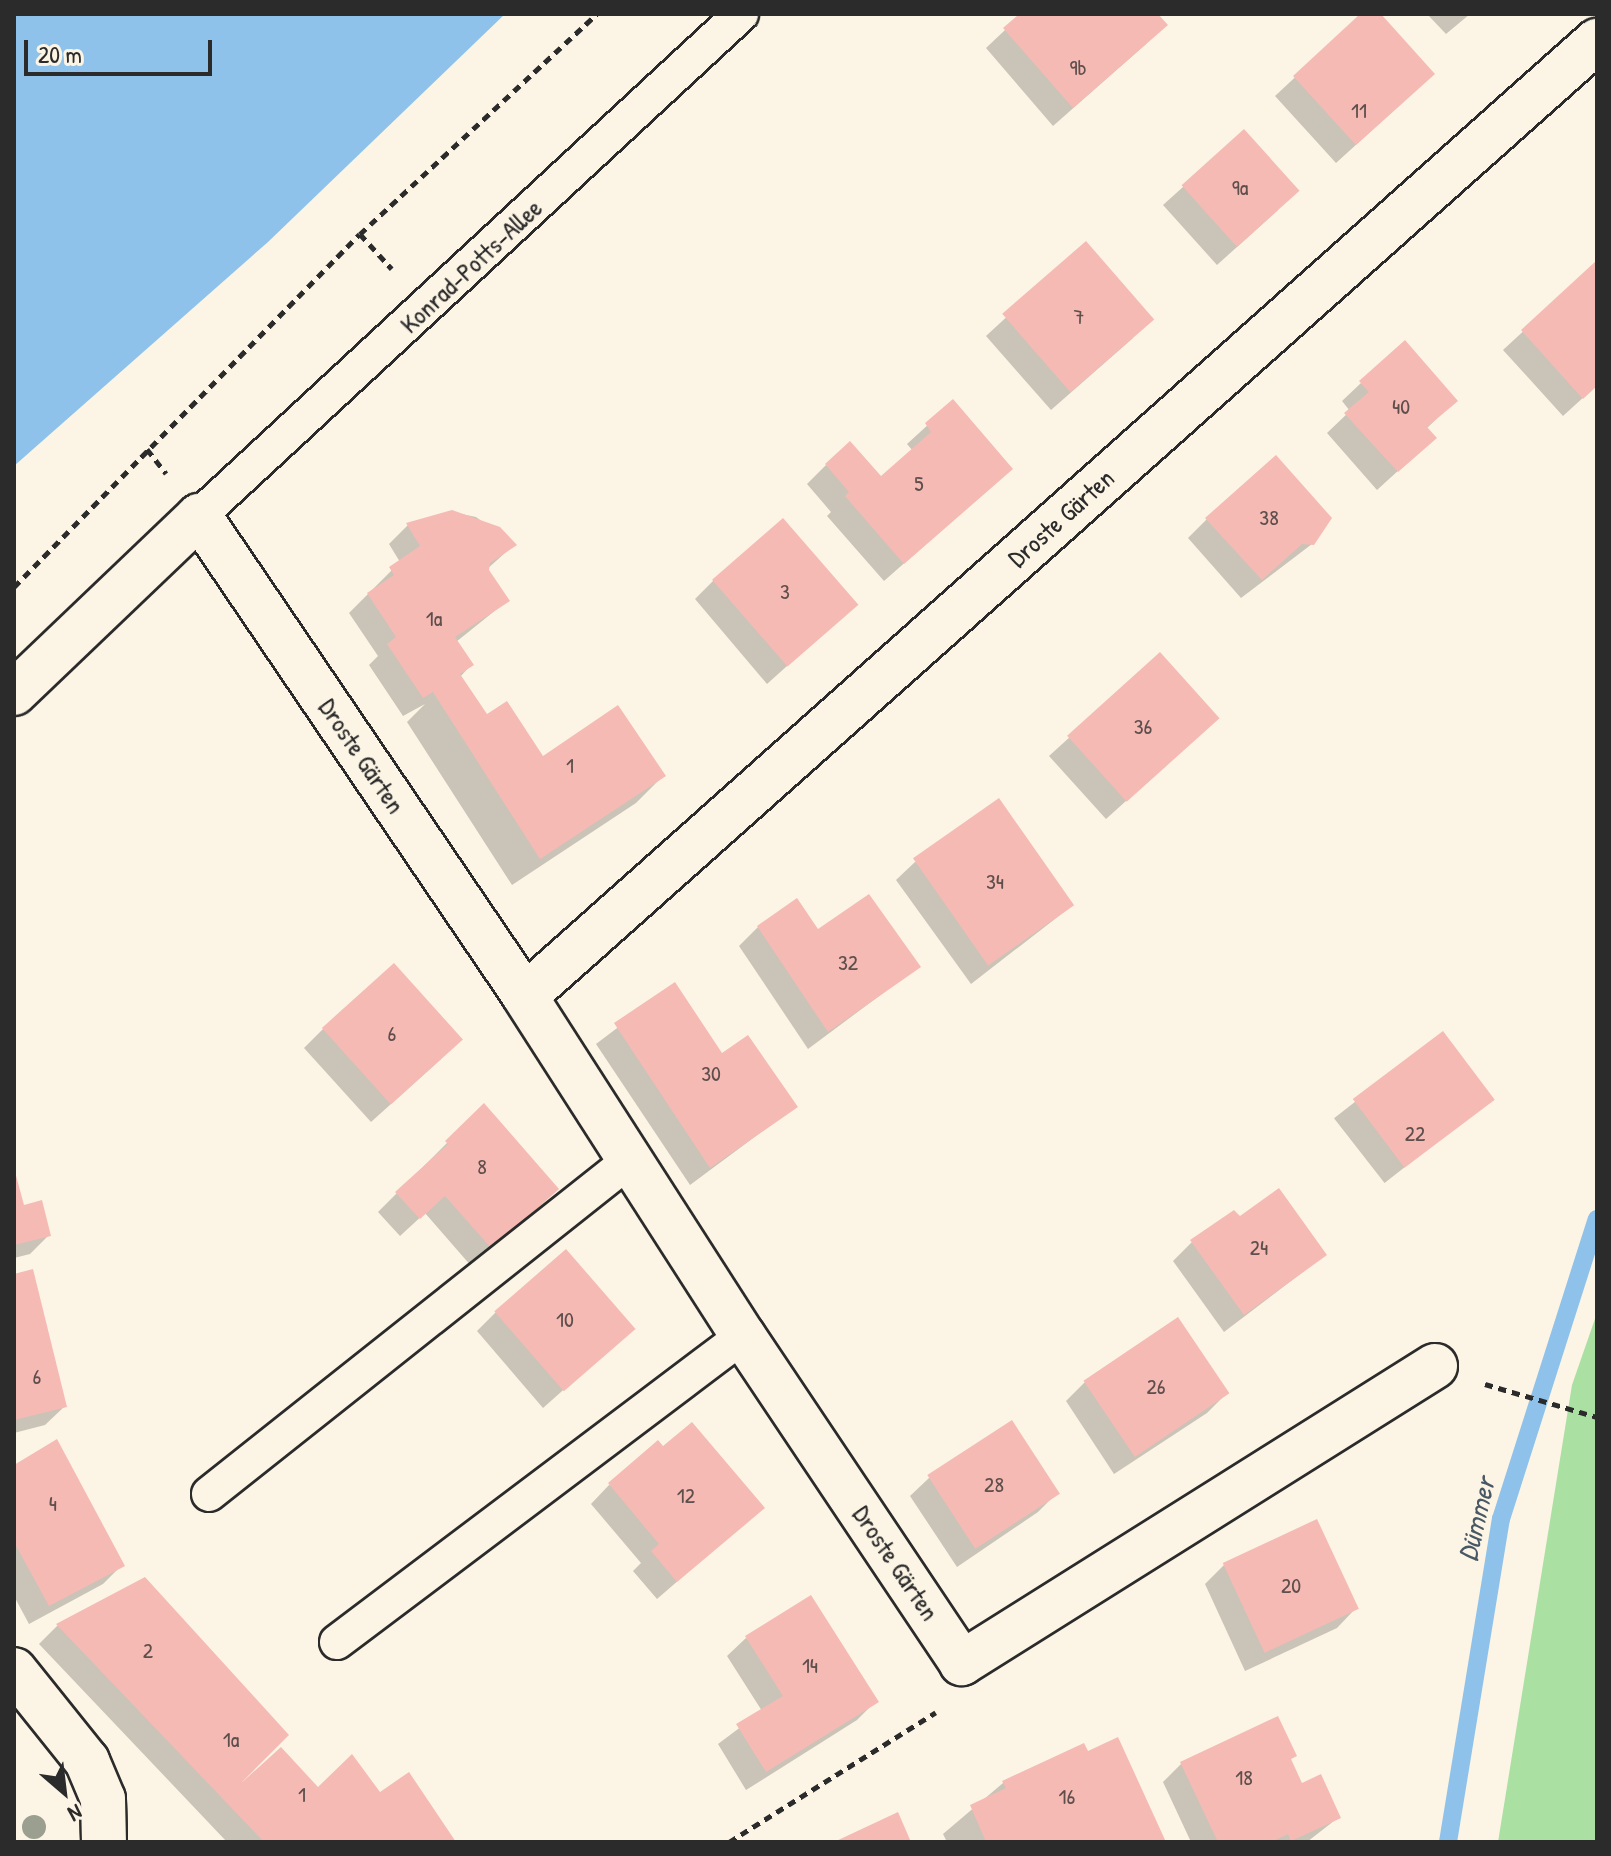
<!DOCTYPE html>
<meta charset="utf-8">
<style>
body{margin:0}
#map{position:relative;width:1611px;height:1856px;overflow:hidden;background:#fcf5e5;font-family:"Patrick Hand",sans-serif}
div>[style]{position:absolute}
.green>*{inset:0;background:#abe0a3}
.water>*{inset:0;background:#8ec2eb}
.shadow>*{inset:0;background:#0003;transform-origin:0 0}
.stream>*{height:18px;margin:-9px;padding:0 9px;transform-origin:9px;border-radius:9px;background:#8ec2eb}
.building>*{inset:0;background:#f6bab4;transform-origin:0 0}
.path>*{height:5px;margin-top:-2.5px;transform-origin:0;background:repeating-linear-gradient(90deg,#2b2b2b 0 8px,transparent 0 14px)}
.roads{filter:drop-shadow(2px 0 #2b2b2b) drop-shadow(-2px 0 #2b2b2b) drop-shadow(0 2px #2b2b2b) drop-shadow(0 -2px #2b2b2b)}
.lane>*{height:34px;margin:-17px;padding:0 17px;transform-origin:17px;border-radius:17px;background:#fcf5e5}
.street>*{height:44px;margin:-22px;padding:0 22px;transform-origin:22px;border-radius:22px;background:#fcf5e5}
.trees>*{width:24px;height:24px;margin:-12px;border-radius:50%;background:#9b9f8f}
span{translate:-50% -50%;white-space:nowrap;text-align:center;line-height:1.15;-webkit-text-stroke:8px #fcf5e5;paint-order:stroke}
.number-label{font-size:22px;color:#5e4f4d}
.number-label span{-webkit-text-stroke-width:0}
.street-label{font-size:26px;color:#2b2b2b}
.water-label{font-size:28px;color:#495865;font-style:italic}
.frame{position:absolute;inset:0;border:16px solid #2b2b2b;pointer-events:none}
.north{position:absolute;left:24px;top:1752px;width:80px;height:80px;-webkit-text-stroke:6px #fcf5e5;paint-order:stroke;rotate:152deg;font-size:22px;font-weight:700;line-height:32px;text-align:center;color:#2b2b2b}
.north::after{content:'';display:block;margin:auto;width:28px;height:36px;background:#2b2b2b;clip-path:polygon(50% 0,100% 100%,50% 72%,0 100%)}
.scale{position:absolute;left:24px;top:40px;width:188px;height:36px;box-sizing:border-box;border:4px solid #2b2b2b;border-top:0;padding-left:10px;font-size:24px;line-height:28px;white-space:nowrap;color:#2b2b2b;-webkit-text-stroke:6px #fcf5e5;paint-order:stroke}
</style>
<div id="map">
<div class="green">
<div style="clip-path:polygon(1597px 1313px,1597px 1842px,1498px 1842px,1572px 1385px)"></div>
</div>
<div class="water">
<div style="clip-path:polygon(14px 14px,505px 14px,268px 242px,14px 466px)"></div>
</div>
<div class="shadow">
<div style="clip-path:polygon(1022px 14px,1155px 14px,1146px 44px,1053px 126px,986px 48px)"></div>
<div style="clip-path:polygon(1363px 14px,1379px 14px,1414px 92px,1336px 163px,1275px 96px)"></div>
<div style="clip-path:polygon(1427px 14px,1470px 14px,1446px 34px)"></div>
<div style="clip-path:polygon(1244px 132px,1278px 210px,1217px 265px,1163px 205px)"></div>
<div style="clip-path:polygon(1086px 244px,1133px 338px,1051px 410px,986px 336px)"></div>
<div style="clip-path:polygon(1597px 263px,1597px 385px,1563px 416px,1503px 350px)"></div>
<div style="clip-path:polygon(1361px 383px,1455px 401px,1426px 429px,1434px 438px,1377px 490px,1327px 433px,1350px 411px,1342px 401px)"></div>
<div style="clip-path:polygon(953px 402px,1011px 469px,884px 581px,827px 516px,831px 512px,807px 484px,826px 465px,881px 479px,913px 451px,907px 444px)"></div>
<div style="clip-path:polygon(452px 512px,476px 517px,514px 545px,486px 570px,507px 601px,456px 642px,471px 665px,460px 677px,487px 717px,543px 758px,663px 776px,636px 803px,512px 885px,407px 722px,425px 704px,403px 716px,369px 665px,378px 656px,349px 613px,400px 562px,389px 544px,408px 525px)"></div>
<div style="clip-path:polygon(1207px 519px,1312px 544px,1241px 598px,1188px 538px)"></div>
<div style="clip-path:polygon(714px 580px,855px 605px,767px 684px,695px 599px)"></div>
<div style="clip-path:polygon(1160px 655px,1197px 737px,1106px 819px,1049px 756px)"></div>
<div style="clip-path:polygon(915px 862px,1073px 905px,971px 984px,896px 880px)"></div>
<div style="clip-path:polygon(758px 927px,818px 932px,918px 967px,808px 1049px,739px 946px)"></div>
<div style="clip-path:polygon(674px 985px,721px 1055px,795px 1107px,690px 1185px,596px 1044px)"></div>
<div style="clip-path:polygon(323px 1029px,441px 1059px,371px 1122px,304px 1048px)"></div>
<div style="left:1442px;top:1034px;width:82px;height:137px;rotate:52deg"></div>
<div style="clip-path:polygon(484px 1106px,556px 1189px,472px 1267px,425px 1213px,400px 1236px,378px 1212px)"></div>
<div style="clip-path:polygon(14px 1172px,23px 1207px,49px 1235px,30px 1254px,14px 1258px)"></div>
<div style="clip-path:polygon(1239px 1219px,1325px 1255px,1224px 1332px,1173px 1261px,1192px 1242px)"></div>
<div style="clip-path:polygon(14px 1276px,65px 1406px,45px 1425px,14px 1433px)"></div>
<div style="clip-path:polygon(496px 1312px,632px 1329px,543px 1408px,477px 1331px)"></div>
<div style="clip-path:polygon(1085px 1382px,1226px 1394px,1207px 1413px,1114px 1474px,1066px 1401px)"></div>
<div style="clip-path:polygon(1012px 1423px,1057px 1493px,1038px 1512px,957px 1567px,910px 1496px,929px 1478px)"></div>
<div style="clip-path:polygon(14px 1468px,122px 1565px,103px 1584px,29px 1624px,14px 1596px)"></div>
<div style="clip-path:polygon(609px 1485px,762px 1508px,657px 1599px,633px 1571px,641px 1563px,591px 1504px)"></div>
<div style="clip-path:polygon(1224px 1565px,1356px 1608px,1337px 1628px,1245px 1671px,1205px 1584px)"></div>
<div style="clip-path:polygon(58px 1625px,244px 1784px,377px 1792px,453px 1842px,227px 1842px,39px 1644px)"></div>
<div style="clip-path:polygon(746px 1638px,876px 1701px,857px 1720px,746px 1790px,718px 1744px,762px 1711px,727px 1656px)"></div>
<div style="clip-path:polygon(1083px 1746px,1164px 1842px,947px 1842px,943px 1834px,1003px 1783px)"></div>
<div style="clip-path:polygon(1289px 1761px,1301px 1785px,1339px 1817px,1307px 1842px,1191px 1842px,1163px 1782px,1182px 1763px)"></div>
</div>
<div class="stream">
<div style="left:1448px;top:1842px;width:327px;rotate:-80.7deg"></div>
<div style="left:1501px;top:1519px;width:315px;rotate:-72.3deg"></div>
</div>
<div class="building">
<div style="clip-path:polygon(1019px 14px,1158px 14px,1168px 25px,1073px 108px,1003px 28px)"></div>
<div style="clip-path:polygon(1360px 14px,1381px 14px,1435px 74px,1356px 145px,1293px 76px)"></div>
<div style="left:1244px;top:129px;width:83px;height:84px;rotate:48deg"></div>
<div style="left:1086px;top:241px;width:104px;height:111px;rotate:49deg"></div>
<div style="clip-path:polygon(1597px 260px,1597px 386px,1583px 399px,1521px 330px)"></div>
<div style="clip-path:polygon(1405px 340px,1458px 401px,1427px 427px,1437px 438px,1398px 472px,1344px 413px,1369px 392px,1359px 381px)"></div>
<div style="clip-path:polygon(953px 399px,1013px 469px,904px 564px,845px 496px,849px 492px,825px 464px,850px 441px,881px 476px,931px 432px,925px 423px)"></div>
<div style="clip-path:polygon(1276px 455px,1332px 518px,1314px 545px,1302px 544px,1262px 580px,1205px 518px)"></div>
<div style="clip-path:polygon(452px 510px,500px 527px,517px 545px,490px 563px,489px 570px,510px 601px,455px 637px,474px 665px,460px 674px,487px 714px,507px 701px,543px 756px,618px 705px,666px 776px,540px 859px,433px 692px,423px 698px,387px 644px,396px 637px,367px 593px,394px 575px,389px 567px,420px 546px,406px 523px)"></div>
<div style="left:783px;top:518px;width:115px;height:94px;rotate:49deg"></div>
<div style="left:1160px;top:652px;width:89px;height:125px;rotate:48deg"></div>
<div style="left:999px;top:798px;width:131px;height:105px;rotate:55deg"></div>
<div style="clip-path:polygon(869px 894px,921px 967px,828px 1032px,757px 926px,797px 898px,818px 929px)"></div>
<div style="left:394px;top:963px;width:103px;height:97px;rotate:48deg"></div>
<div style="clip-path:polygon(675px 982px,722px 1053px,748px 1035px,798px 1107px,710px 1168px,614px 1023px)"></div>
<div style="left:1443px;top:1031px;width:86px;height:113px;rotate:53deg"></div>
<div style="clip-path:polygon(484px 1103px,559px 1189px,492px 1249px,445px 1196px,420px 1219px,395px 1192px,448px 1144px,445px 1141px)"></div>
<div style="clip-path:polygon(14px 1168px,24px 1205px,42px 1200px,51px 1236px,14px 1245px)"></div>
<div style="clip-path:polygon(1279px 1188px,1327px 1255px,1244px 1315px,1190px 1240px,1234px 1210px,1240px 1216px)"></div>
<div style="left:566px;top:1249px;width:106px;height:95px;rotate:49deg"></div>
<div style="clip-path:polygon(33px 1269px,67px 1407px,14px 1420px,14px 1274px)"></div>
<div style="left:1178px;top:1317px;width:92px;height:114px;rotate:56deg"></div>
<div style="left:1012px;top:1420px;width:88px;height:101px;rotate:57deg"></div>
<div style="clip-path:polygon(692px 1422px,765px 1508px,677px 1582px,651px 1551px,659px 1544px,608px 1483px,658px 1440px,663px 1446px)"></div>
<div style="clip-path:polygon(57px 1439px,125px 1566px,49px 1606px,14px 1542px,14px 1465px)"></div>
<div style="left:1317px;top:1519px;width:99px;height:104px;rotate:65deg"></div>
<div style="clip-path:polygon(145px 1577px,289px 1735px,239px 1785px,281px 1747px,318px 1787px,352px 1754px,380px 1792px,409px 1772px,456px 1842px,264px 1842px,56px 1624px)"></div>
<div style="clip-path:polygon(811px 1595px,879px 1702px,766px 1772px,736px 1724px,783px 1696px,745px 1636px)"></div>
<div style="clip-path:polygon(1278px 1716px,1297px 1756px,1291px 1759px,1302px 1783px,1321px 1774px,1341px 1818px,1291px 1841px,1288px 1834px,1271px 1842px,1218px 1842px,1180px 1762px)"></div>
<div style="clip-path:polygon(1118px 1737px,1166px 1842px,986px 1842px,970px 1805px,1006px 1788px,1002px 1781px,1084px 1743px,1088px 1751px)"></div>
<div style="clip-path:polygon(898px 1812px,911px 1842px,834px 1842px)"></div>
</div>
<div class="path">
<div style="left:360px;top:234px;width:47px;rotate:47.6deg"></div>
<div style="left:147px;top:449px;width:31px;rotate:52deg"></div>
<div style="left:14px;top:587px;width:494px;rotate:-45.6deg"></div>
<div style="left:360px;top:234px;width:323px;rotate:-42.9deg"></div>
<div style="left:1485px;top:1384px;width:117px;rotate:16.4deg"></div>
<div style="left:729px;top:1842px;width:244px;rotate:-32.1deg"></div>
</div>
<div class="roads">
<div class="lane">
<div style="left:199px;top:516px;width:739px;rotate:-42.81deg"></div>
<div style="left:209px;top:1494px;width:537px;rotate:-38.43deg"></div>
<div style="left:337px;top:1642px;width:508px;rotate:-37.01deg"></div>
</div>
<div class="street">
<div style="left:14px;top:693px;width:256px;rotate:-43.7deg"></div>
<div style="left:199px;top:516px;width:580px;rotate:55.82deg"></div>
<div style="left:1435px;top:1366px;width:559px;rotate:147.88deg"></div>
<div style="left:962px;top:1663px;width:394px;rotate:-123.8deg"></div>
<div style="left:743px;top:1336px;width:404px;rotate:-122.7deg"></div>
<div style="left:525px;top:996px;width:1436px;rotate:-41.7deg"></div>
<div style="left:14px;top:1670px;width:117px;rotate:51.3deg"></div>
<div style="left:87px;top:1761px;width:41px;rotate:67.2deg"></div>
<div style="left:103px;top:1799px;width:43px;rotate:88.7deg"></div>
</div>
</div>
<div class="trees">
<div style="left:34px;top:1827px"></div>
</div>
<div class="number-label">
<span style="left:1078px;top:68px">9b</span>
<span style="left:1359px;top:111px">11</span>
<span style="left:1240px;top:188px">9a</span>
<span style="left:1079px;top:317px">7</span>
<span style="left:1401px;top:407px">40</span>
<span style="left:919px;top:484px">5</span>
<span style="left:1269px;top:518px">38</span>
<span style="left:785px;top:592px">3</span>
<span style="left:434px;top:619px">1a</span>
<span style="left:1143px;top:727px">36</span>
<span style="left:570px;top:766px">1</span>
<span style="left:995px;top:882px">34</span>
<span style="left:848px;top:963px">32</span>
<span style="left:392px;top:1034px">6</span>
<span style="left:711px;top:1074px">30</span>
<span style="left:1415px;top:1134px">22</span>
<span style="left:482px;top:1167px">8</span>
<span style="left:1259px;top:1248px">24</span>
<span style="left:565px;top:1320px">10</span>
<span style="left:37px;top:1377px">6</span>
<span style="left:1156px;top:1387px">26</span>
<span style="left:994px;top:1485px">28</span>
<span style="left:686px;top:1496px">12</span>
<span style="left:53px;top:1504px">4</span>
<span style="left:1291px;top:1586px">20</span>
<span style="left:148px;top:1651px">2</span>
<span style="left:810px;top:1666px">14</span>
<span style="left:231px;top:1740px">1a</span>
<span style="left:1244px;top:1778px">18</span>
<span style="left:302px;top:1795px">1</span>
<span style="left:1067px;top:1797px">16</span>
</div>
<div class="street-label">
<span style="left:471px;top:266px;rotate:-43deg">Konrad-Potts-Allee</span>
<span style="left:1061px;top:518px;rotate:-42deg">Droste Gärten</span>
<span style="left:362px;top:756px;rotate:56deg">Droste Gärten</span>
<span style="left:896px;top:1563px;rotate:56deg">Droste Gärten</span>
</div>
<div class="water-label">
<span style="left:1476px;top:1519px;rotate:-77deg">Dümmer</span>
</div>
<div class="frame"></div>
<div class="north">N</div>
<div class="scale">20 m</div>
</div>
